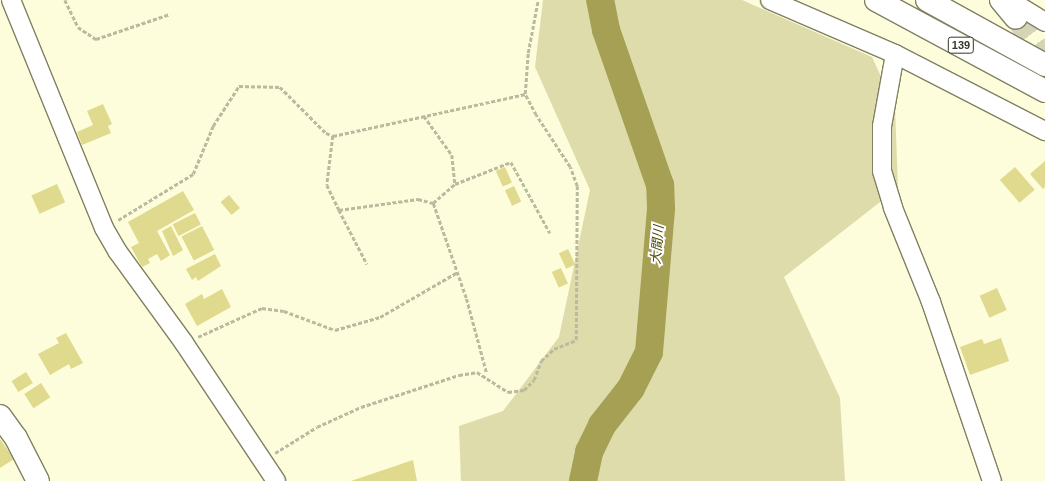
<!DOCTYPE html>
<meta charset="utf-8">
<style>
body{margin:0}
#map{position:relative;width:1045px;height:481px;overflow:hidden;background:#fdfcdb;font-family:Helvetica,"Noto Sans JP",sans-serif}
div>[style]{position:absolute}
.green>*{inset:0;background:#dfdcac}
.river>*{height:28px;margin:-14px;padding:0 14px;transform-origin:14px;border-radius:14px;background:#a6a054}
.building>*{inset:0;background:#dfda8d;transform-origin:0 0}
.tertiary-tunnel>*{height:22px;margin-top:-11px;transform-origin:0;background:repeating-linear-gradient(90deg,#d5d4b7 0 22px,transparent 0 33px)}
.path>*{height:2.5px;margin-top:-1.25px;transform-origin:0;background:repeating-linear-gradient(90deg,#bbbaa0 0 4px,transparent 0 6px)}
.roads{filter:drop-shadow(1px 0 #818062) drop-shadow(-1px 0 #818062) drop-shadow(0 1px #818062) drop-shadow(0 -1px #818062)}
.minor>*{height:18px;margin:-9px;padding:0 9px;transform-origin:9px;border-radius:9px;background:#fff}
.tertiary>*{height:22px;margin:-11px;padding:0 11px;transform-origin:11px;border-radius:11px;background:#fff}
.motorway>*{height:22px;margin:-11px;padding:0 11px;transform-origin:11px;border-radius:11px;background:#fff}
span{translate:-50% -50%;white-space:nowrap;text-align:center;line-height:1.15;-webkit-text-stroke:4px #fff;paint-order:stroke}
.shield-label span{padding:1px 3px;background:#fff;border:1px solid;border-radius:3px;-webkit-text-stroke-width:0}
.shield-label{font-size:11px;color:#363629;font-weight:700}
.water-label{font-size:13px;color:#474304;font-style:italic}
</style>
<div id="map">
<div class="green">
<div style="clip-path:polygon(543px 0,742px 0,872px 57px,895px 107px,898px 188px,784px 277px,840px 398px,845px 481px,461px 481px,459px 426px,503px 411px,559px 337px,590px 190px,535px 67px)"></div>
</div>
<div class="river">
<div style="left:583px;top:481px;width:30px;rotate:-78deg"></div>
<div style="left:589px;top:452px;width:30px;rotate:-64deg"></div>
<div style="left:602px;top:425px;width:47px;rotate:-51.9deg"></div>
<div style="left:631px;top:388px;width:40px;rotate:-63.4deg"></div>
<div style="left:649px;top:352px;width:144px;rotate:-85.2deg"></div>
<div style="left:661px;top:208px;width:23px;rotate:-92deg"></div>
<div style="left:660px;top:185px;width:164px;rotate:-109.2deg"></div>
<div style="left:606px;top:30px;width:31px;rotate:-101deg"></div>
</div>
<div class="building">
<div style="clip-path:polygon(103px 104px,112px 124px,108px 126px,111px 133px,82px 145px,77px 132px,93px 125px,87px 111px)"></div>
<div style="clip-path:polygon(1045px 161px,1045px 187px,1043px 189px,1030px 174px)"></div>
<div style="left:505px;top:167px;width:17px;height:10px;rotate:66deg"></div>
<div style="left:1015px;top:167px;width:30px;height:20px;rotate:49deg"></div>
<div style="left:57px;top:184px;width:20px;height:28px;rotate:66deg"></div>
<div style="left:514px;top:186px;width:17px;height:10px;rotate:65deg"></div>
<div style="clip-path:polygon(183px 191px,194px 210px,157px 231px,170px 255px,161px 261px,157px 254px,148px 259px,150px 263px,142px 267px,131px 247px,139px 243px,128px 222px)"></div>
<div style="left:229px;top:195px;width:17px;height:11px;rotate:50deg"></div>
<div style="left:195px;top:213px;width:13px;height:25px;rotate:63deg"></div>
<div style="clip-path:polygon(171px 226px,183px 250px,173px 256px,162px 231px)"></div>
<div style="left:202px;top:226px;width:27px;height:23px;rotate:63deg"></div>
<div style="left:568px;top:249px;width:17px;height:10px;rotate:65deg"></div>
<div style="clip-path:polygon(215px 254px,221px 266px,198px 281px,196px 277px,192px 280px,186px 269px)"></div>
<div style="left:561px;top:268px;width:17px;height:10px;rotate:66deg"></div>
<div style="left:997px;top:288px;width:24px;height:19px;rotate:66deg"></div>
<div style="clip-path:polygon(222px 289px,231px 307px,197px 326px,185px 304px,202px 294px,204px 299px)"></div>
<div style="clip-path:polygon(66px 333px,83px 363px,71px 369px,69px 364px,50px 375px,38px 354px,59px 343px,56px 338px)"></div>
<div style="clip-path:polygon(1001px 338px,1009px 361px,970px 375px,960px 347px,982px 339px,984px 344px)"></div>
<div style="left:26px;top:372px;width:13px;height:17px;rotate:58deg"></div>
<div style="left:41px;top:383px;width:17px;height:20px;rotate:57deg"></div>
<div style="clip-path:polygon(0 439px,14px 459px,0 468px)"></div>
<div style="clip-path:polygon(413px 460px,417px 481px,351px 481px)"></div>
</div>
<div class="tertiary-tunnel">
<div style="left:1016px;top:18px;width:49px;rotate:54.1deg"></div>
</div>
<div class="path">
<div style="left:65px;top:0;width:30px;rotate:64deg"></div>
<div style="left:78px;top:27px;width:22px;rotate:34deg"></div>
<div style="left:96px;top:39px;width:78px;rotate:-18.7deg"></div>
<div style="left:424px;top:116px;width:48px;rotate:54.3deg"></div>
<div style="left:452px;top:155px;width:29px;rotate:84deg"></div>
<div style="left:333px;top:136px;width:49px;rotate:97deg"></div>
<div style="left:327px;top:185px;width:28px;rotate:64deg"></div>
<div style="left:339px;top:210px;width:80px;rotate:-7.9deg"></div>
<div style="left:418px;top:199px;width:16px;rotate:15deg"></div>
<div style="left:339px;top:210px;width:61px;rotate:62.6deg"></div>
<div style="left:118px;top:220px;width:88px;rotate:-31.5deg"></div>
<div style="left:193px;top:174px;width:52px;rotate:-67.4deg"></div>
<div style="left:213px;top:126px;width:48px;rotate:-57deg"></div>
<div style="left:239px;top:86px;width:41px;rotate:1.4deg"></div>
<div style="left:280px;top:87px;width:65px;rotate:45deg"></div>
<div style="left:326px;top:133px;width:8px;rotate:23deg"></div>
<div style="left:333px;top:136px;width:197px;rotate:-12.3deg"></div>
<div style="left:198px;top:337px;width:70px;rotate:-24.4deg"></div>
<div style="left:262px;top:308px;width:22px;rotate:8deg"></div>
<div style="left:284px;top:311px;width:54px;rotate:20.4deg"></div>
<div style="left:335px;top:330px;width:47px;rotate:-16.1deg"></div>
<div style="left:380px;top:317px;width:88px;rotate:-30.1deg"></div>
<div style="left:486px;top:372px;width:77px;rotate:-105.1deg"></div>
<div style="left:466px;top:298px;width:101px;rotate:-109.2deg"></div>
<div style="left:433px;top:203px;width:29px;rotate:-41deg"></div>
<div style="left:455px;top:184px;width:60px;rotate:-21.4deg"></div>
<div style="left:511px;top:162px;width:81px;rotate:61.2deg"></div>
<div style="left:275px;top:453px;width:49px;rotate:-31.8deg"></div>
<div style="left:317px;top:427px;width:48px;rotate:-24.4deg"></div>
<div style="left:361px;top:407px;width:103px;rotate:-18.1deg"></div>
<div style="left:459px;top:375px;width:18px;rotate:-9deg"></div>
<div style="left:477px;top:372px;width:37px;rotate:33deg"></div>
<div style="left:508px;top:392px;width:16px;rotate:-7deg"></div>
<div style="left:524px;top:390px;width:14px;rotate:-45deg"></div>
<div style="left:534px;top:380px;width:20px;rotate:-70deg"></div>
<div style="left:541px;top:361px;width:18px;rotate:-43deg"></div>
<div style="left:554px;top:349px;width:24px;rotate:-22deg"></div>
<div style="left:576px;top:340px;width:154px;rotate:-89.6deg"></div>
<div style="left:577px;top:186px;width:20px;rotate:-110deg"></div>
<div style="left:570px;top:167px;width:62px;rotate:-123.2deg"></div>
<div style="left:536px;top:115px;width:24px;rotate:-118deg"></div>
<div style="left:525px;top:94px;width:41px;rotate:-85.8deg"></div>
<div style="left:528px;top:53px;width:54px;rotate:-79.3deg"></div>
</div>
<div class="roads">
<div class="minor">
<div style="left:11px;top:0;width:246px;rotate:67.8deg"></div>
<div style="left:104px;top:228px;width:28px;rotate:60deg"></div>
<div style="left:118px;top:252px;width:112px;rotate:54deg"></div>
<div style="left:184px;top:343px;width:166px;rotate:56.3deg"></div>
<div style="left:770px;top:0;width:136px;rotate:23.4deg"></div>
<div style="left:895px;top:54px;width:169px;rotate:27.2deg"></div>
<div style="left:1009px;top:0;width:42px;rotate:31.4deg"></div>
<div style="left:895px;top:54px;width:73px;rotate:100.2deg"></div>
<div style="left:882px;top:126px;width:45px;rotate:90deg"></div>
<div style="left:882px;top:171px;width:39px;rotate:73deg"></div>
<div style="left:893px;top:208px;width:101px;rotate:68deg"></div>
<div style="left:931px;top:302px;width:189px;rotate:71.2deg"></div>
</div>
<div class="tertiary">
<div style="left:1001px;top:0;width:23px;rotate:50deg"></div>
<div style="left:0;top:416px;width:27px;rotate:54deg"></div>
<div style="left:16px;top:438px;width:48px;rotate:62.9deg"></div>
</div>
<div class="motorway">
<div style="left:876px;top:0;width:192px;rotate:28.3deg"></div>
<div style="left:927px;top:0;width:135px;rotate:28.8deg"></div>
</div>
</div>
<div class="shield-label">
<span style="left:961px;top:45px">139</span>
</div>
<div class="water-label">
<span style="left:658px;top:245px;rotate:-85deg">大間川</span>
</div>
</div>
